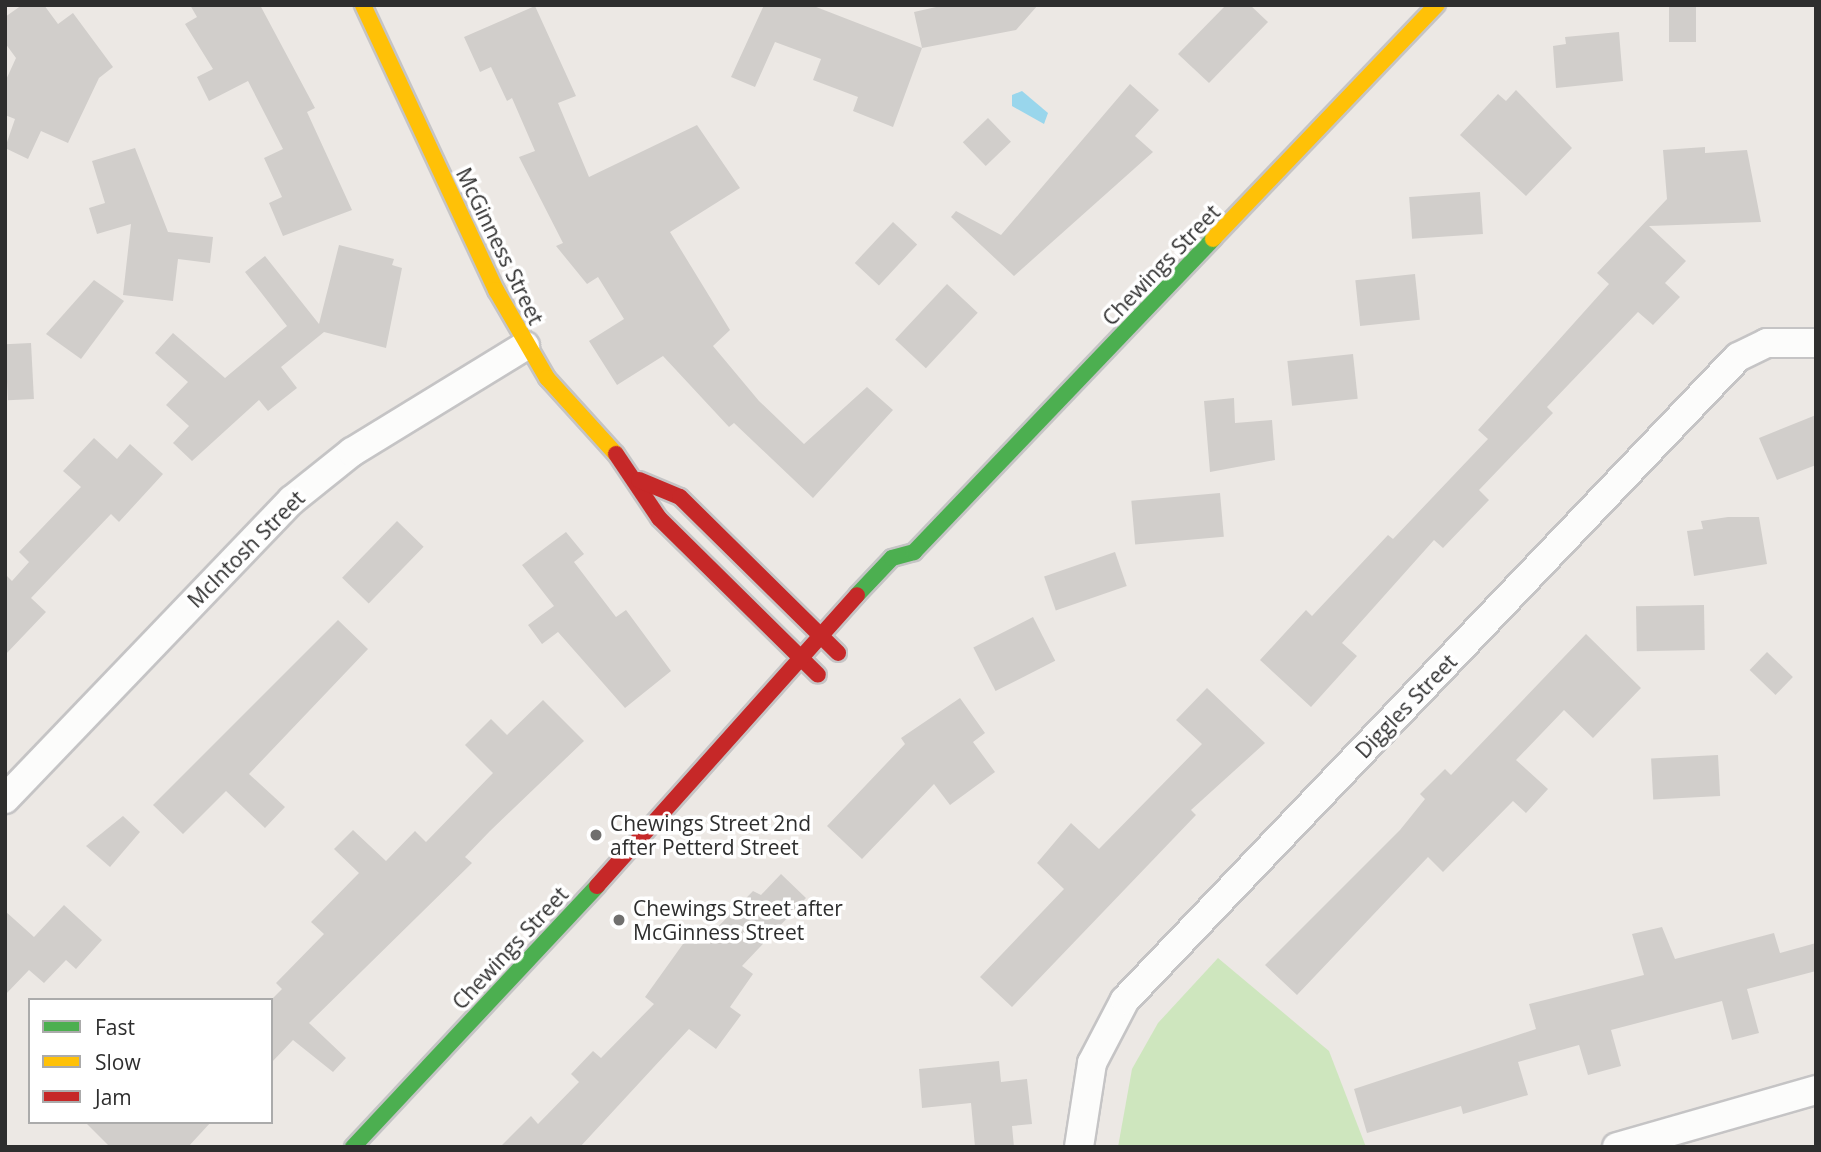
<!DOCTYPE html>
<style>
body{margin:0}
#map{position:relative;width:1821px;height:1152px;overflow:hidden;background:#ece8e4;font-family:"Open Sans",sans-serif}
div>[style]{position:absolute}
.green>*{inset:0;background:#cee6be}
.water>*{inset:0;background:#99d6ec}
.building>*{inset:0;background:#d1cecb;transform-origin:0 0}
.roads{filter:drop-shadow(2px 0 #c5c4c5) drop-shadow(-2px 0 #c5c4c5) drop-shadow(0 2px #c5c4c5) drop-shadow(0 -2px #c5c4c5)}
.street>*{height:28px;margin:-14px;padding:0 14px;transform-origin:14px;border-radius:14px;background:#fcfcfb}
.fast>*{height:16px;margin:-8px;padding:0 8px;transform-origin:8px;border-radius:8px;background:#4caf50}
.slow>*{height:16px;margin:-8px;padding:0 8px;transform-origin:8px;border-radius:8px;background:#ffc107}
.jam>*{height:16px;margin:-8px;padding:0 8px;transform-origin:8px;border-radius:8px;background:#c62828}
.dots>*{width:19px;height:19px;translate:-50% -50%;box-sizing:border-box;border:4px solid #fff;border-radius:50%}
span{translate:-50% -50%;white-space:nowrap;text-align:center;line-height:1.15;-webkit-text-stroke:7px #fff;paint-order:stroke}
.street-label{font-size:21px;color:#2e2e2e}
.poi-label{font-size:21px;color:#2e2e2e}
.left{translate:0 -50%;text-align:left}
.frame{position:absolute;inset:0;border:7px solid #2e2e2e;pointer-events:none}
.legend{position:absolute;left:28px;top:998px;width:245px;height:126px;box-sizing:border-box;background:#fff;border:2px solid #ababab;margin:0;padding:9px 12px;list-style:none;font-size:21px;color:#2e2e2e}
.legend li{display:flex;align-items:center;gap:14px;height:35px}
.legend b{width:35px;border:2px solid #ababab}
</style>
<div id="map">
<div class="green">
<div style="clip-path:polygon(1218px 958px,1329px 1051px,1366px 1147px,1118px 1147px,1132px 1069px,1158px 1023px)"></div>
</div>
<div class="water">
<div style="clip-path:polygon(1022px 91px,1048px 113px,1044px 124px,1012px 106px,1012px 95px)"></div>
</div>
<div class="building">
<div style="clip-path:polygon(22px 5px,44px 5px,58px 24px,73px 13px,113px 67px,99px 78px,68px 143px,41px 131px,28px 159px,5px 148px,15px 119px,5px 115px,5px 82px,16px 58px,5px 43px,5px 17px)"></div>
<div style="clip-path:polygon(190px 5px,260px 5px,315px 108px,307px 112px,352px 210px,283px 236px,269px 203px,282px 197px,264px 158px,283px 149px,248px 81px,209px 101px,197px 77px,213px 69px,185px 24px,197px 17px)"></div>
<div style="clip-path:polygon(764px 5px,811px 5px,922px 48px,914px 12px,945px 5px,1038px 5px,1016px 30px,922px 48px,893px 127px,853px 111px,858px 97px,813px 80px,821px 59px,775px 42px,755px 87px,731px 77px)"></div>
<div style="clip-path:polygon(1226px 5px,1250px 5px,1268px 22px,1209px 83px,1178px 54px)"></div>
<div style="left:1669px;top:5px;width:27px;height:37px"></div>
<div style="clip-path:polygon(535px 6px,576px 96px,558px 103px,589px 177px,697px 125px,740px 188px,670px 232px,730px 330px,713px 346px,759px 401px,804px 444px,867px 387px,893px 410px,813px 498px,734px 423px,729px 427px,663px 356px,617px 385px,589px 341px,624px 319px,598px 277px,587px 284px,556px 246px,563px 243px,519px 157px,535px 151px,512px 98px,507px 101px,491px 67px,480px 72px,464px 37px)"></div>
<div style="clip-path:polygon(1619px 32px,1623px 81px,1556px 88px,1553px 46px,1566px 44px,1565px 37px)"></div>
<div style="clip-path:polygon(1130px 84px,1159px 110px,1135px 136px,1153px 152px,1014px 276px,951px 217px,956px 211px,1001px 235px)"></div>
<div style="clip-path:polygon(1516px 90px,1572px 148px,1526px 196px,1460px 135px,1498px 94px,1506px 101px)"></div>
<div style="left:988px;top:118px;width:33px;height:35px;rotate:46deg"></div>
<div style="clip-path:polygon(1705px 147px,1705px 153px,1747px 150px,1761px 222px,1649px 226px,1686px 261px,1665px 283px,1680px 297px,1653px 325px,1638px 312px,1547px 407px,1553px 413px,1479px 490px,1489px 500px,1443px 548px,1434px 540px,1342px 643px,1357px 656px,1311px 707px,1260px 660px,1306px 610px,1312px 616px,1388px 535px,1393px 539px,1488px 439px,1478px 430px,1609px 284px,1597px 273px,1667px 199px,1663px 150px)"></div>
<div style="clip-path:polygon(135px 148px,168px 232px,213px 237px,210px 263px,178px 259px,173px 301px,123px 295px,131px 224px,97px 234px,89px 208px,105px 203px,92px 161px)"></div>
<div style="left:1480px;top:192px;width:42px;height:71px;rotate:86deg"></div>
<div style="left:893px;top:222px;width:33px;height:56px;rotate:43deg"></div>
<div style="clip-path:polygon(339px 245px,394px 259px,392px 265px,402px 268px,386px 348px,324px 332px,281px 367px,297px 388px,268px 411px,259px 400px,192px 461px,173px 443px,189px 426px,166px 405px,188px 382px,155px 353px,173px 333px,225px 378px,287px 326px,245px 272px,265px 256px,319px 324px)"></div>
<div style="left:1415px;top:274px;width:46px;height:60px;rotate:84deg"></div>
<div style="clip-path:polygon(94px 280px,124px 301px,81px 359px,46px 334px)"></div>
<div style="left:947px;top:284px;width:42px;height:76px;rotate:43deg"></div>
<div style="left:31px;top:343px;width:56px;height:26px;rotate:87deg"></div>
<div style="left:1353px;top:354px;width:45px;height:66px;rotate:84deg"></div>
<div style="clip-path:polygon(1234px 398px,1235px 423px,1272px 420px,1275px 460px,1210px 472px,1204px 401px)"></div>
<div style="clip-path:polygon(1816px 415px,1816px 465px,1777px 480px,1759px 438px)"></div>
<div style="clip-path:polygon(94px 438px,117px 459px,130px 444px,163px 474px,119px 522px,111px 514px,31px 598px,46px 612px,5px 655px,5px 574px,12px 581px,29px 562px,19px 552px,81px 487px,63px 471px)"></div>
<div style="left:1220px;top:493px;width:44px;height:89px;rotate:85deg"></div>
<div style="clip-path:polygon(1728px 517px,1759px 517px,1767px 564px,1694px 576px,1687px 531px,1703px 529px,1701px 521px)"></div>
<div style="left:397px;top:521px;width:37px;height:79px;rotate:44deg"></div>
<div style="clip-path:polygon(566px 532px,584px 554px,574px 562px,616px 617px,626px 610px,671px 671px,625px 708px,558px 632px,542px 644px,528px 625px,554px 606px,522px 565px)"></div>
<div style="left:1115px;top:552px;width:36px;height:75px;rotate:71deg"></div>
<div style="left:1704px;top:605px;width:45px;height:68px;rotate:89deg"></div>
<div style="left:1033px;top:617px;width:49px;height:67px;rotate:63deg"></div>
<div style="clip-path:polygon(338px 620px,368px 649px,249px 774px,285px 807px,265px 828px,226px 791px,183px 834px,153px 805px)"></div>
<div style="clip-path:polygon(1586px 634px,1641px 688px,1593px 738px,1564px 710px,1516px 760px,1548px 789px,1526px 813px,1513px 801px,1443px 872px,1428px 857px,1297px 995px,1265px 965px,1400px 830px,1425px 799px,1420px 794px,1445px 769px,1451px 775px)"></div>
<div style="left:1767px;top:652px;width:36px;height:25px;rotate:44deg"></div>
<div style="clip-path:polygon(1207px 688px,1265px 743px,1191px 810px,1196px 815px,1012px 1007px,980px 977px,1064px 889px,1037px 863px,1071px 823px,1099px 849px,1202px 744px,1176px 720px)"></div>
<div style="clip-path:polygon(960px 698px,985px 733px,973px 742px,995px 772px,950px 805px,934px 784px,862px 859px,827px 826px,905px 744px,901px 738px)"></div>
<div style="clip-path:polygon(543px 700px,584px 741px,490px 831px,465px 857px,472px 863px,309px 1023px,346px 1058px,333px 1072px,293px 1040px,271px 1063px,271px 1000px,282px 989px,276px 983px,324px 934px,311px 922px,359px 873px,334px 849px,353px 830px,386px 861px,415px 831px,426px 842px,493px 773px,465px 745px,491px 719px,507px 735px)"></div>
<div style="left:1718px;top:755px;width:41px;height:67px;rotate:87deg"></div>
<div style="clip-path:polygon(123px 816px,140px 832px,110px 867px,86px 846px)"></div>
<div style="clip-path:polygon(781px 874px,806px 898px,742px 966px,753px 974px,730px 1007px,741px 1015px,716px 1049px,689px 1029px,580px 1147px,500px 1147px,531px 1116px,538px 1124px,579px 1082px,571px 1074px,593px 1051px,601px 1058px,654px 1004px,645px 997px,693px 930px,706px 939px,753px 891px,761px 895px)"></div>
<div style="clip-path:polygon(64px 905px,102px 940px,76px 969px,66px 960px,44px 983px,29px 970px,5px 995px,5px 911px,34px 937px)"></div>
<div style="clip-path:polygon(1662px 927px,1675px 959px,1774px 933px,1780px 953px,1816px 943px,1816px 971px,1747px 989px,1759px 1033px,1732px 1040px,1722px 1001px,1611px 1030px,1621px 1066px,1588px 1075px,1579px 1045px,1518px 1062px,1528px 1095px,1463px 1114px,1461px 1106px,1367px 1133px,1354px 1089px,1536px 1029px,1529px 1004px,1644px 975px,1632px 934px)"></div>
<div style="clip-path:polygon(999px 1061px,1001px 1082px,1027px 1079px,1032px 1124px,1012px 1126px,1014px 1147px,975px 1147px,971px 1103px,922px 1108px,919px 1069px)"></div>
<div style="clip-path:polygon(85px 1122px,211px 1122px,188px 1147px,110px 1147px)"></div>
</div>
<div class="roads">
<div class="street">
<div style="left:5px;top:799px;width:414px;rotate:-46.2deg"></div>
<div style="left:292px;top:500px;width:77px;rotate:-38.7deg"></div>
<div style="left:352px;top:452px;width:203px;rotate:-31.5deg"></div>
<div style="left:1079px;top:1147px;width:85px;rotate:-81.2deg"></div>
<div style="left:1092px;top:1063px;width:71px;rotate:-62.4deg"></div>
<div style="left:1125px;top:1000px;width:888px;rotate:-46.37deg"></div>
<div style="left:1738px;top:357px;width:32px;rotate:-26deg"></div>
<div style="left:1767px;top:343px;width:49px"></div>
<div style="left:1617px;top:1147px;width:207px;rotate:-16deg"></div>
</div>
<div class="fast">
<div style="left:857px;top:595px;width:51px;rotate:-46.6deg"></div>
<div style="left:892px;top:558px;width:23px;rotate:-15deg"></div>
<div style="left:914px;top:552px;width:433px;rotate:-46.3deg"></div>
<div style="left:353px;top:1147px;width:357px;rotate:-46.9deg"></div>
</div>
<div class="slow">
<div style="left:363px;top:5px;width:315px;rotate:65deg"></div>
<div style="left:496px;top:290px;width:102px;rotate:59.9deg"></div>
<div style="left:547px;top:378px;width:103px;rotate:47.8deg"></div>
<div style="left:1213px;top:239px;width:324px;rotate:-46.3deg"></div>
</div>
<div class="jam">
<div style="left:616px;top:454px;width:77px;rotate:56.1deg"></div>
<div style="left:659px;top:518px;width:223px;rotate:44.6deg"></div>
<div style="left:639px;top:480px;width:44px;rotate:22.5deg"></div>
<div style="left:680px;top:497px;width:222px;rotate:44.6deg"></div>
<div style="left:597px;top:886px;width:390px;rotate:-48.2deg"></div>
</div>
</div>
<div class="dots">
<div style="left:596px;top:835px;background:#706f6e"></div>
<div style="left:619px;top:920px;background:#706f6e"></div>
</div>
<div class="street-label">
<span style="left:500px;top:246px;rotate:64deg">McGinness Street</span>
<span style="left:1161px;top:265px;rotate:-46deg">Chewings Street</span>
<span style="left:246px;top:549px;rotate:-45deg">McIntosh Street</span>
<span style="left:1406px;top:706px;rotate:-46deg">Diggles Street</span>
<span style="left:510px;top:948px;rotate:-47deg">Chewings Street</span>
</div>
<div class="poi-label">
<span class="left" style="left:610px;top:835px">Chewings Street 2nd<br>after Petterd Street</span>
<span class="left" style="left:633px;top:920px">Chewings Street after<br>McGinness Street</span>
</div>
<div class="frame"></div>
<ul class="legend">
<li><b style="height:9px;background:#4caf50"></b>Fast</li>
<li><b style="height:9px;background:#ffc107"></b>Slow</li>
<li><b style="height:9px;background:#c62828"></b>Jam</li>
</ul>
</div>
